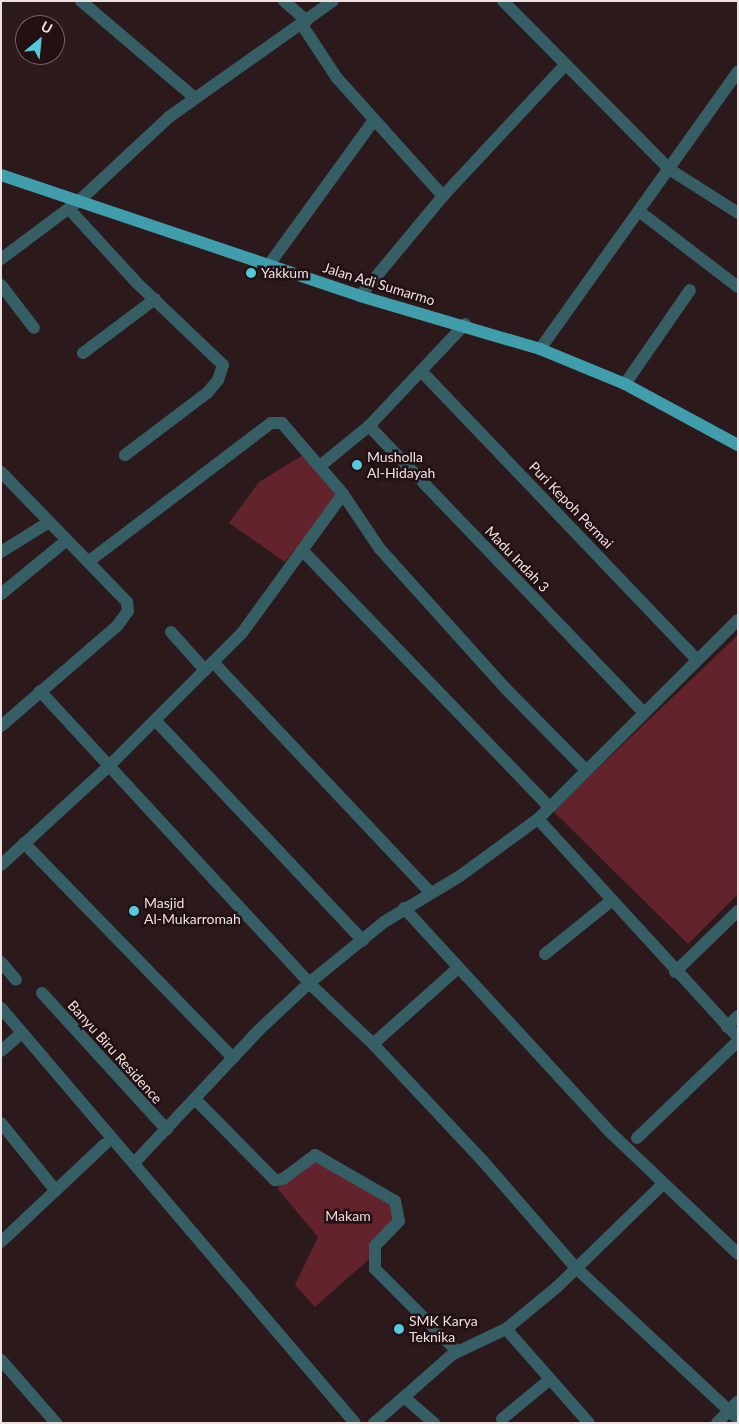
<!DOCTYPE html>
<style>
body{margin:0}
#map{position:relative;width:739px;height:1424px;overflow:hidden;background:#2c191b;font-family:Lato,sans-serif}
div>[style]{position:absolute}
.green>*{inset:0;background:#62232d}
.minor>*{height:12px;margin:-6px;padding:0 6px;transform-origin:6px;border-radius:6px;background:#355e65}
.major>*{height:12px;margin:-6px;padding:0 6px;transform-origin:6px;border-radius:6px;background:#409dac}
.dots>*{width:14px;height:14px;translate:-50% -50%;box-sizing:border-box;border:2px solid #221012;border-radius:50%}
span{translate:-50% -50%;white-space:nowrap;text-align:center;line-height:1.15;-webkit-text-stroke:5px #221012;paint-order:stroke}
.poi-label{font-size:14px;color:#eee0e1}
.left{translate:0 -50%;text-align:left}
.street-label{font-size:14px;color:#eee0e1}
.park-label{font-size:14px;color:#f0d7d9}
.frame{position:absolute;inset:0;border:2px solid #eee0e1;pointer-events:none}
.north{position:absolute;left:15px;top:15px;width:50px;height:50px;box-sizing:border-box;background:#221012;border:1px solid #746365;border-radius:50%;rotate:28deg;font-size:14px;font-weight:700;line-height:20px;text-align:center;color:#eee0e1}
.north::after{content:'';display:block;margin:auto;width:18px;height:22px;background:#54cade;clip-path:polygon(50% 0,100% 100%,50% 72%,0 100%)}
</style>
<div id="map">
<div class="green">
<div style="clip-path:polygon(303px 455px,338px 497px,285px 562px,229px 523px,259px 482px)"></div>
<div style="clip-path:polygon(738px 635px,738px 894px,688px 944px,553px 811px)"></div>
<div style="clip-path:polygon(311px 1158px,385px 1197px,397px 1218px,369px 1259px,315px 1307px,295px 1285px,318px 1237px,277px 1188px)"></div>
</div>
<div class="minor">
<div style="left:81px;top:1px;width:150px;rotate:40.4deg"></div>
<div style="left:284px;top:1px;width:30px;rotate:41deg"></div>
<div style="left:503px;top:1px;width:236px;rotate:45.3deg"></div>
<div style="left:669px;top:169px;width:82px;rotate:32.5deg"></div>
<div style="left:302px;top:25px;width:64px;rotate:56.6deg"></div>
<div style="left:337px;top:78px;width:159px;rotate:48.1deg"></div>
<div style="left:69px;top:209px;width:100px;rotate:47.4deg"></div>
<div style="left:137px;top:283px;width:119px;rotate:43.6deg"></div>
<div style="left:223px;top:365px;width:16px;rotate:108deg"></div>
<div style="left:218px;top:380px;width:17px;rotate:130deg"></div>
<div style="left:207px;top:393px;width:103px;rotate:142.9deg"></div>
<div style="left:640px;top:212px;width:123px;rotate:37.4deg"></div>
<div style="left:1px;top:259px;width:99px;rotate:-36.8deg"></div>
<div style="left:80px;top:200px;width:122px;rotate:-43deg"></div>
<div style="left:169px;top:117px;width:201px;rotate:-35.3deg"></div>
<div style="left:268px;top:266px;width:180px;rotate:-54deg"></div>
<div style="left:1px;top:285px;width:54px;rotate:52.5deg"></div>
<div style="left:360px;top:296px;width:130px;rotate:-50.3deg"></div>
<div style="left:443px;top:196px;width:180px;rotate:-47deg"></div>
<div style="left:540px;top:349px;width:341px;rotate:-54.5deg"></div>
<div style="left:83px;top:353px;width:90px;rotate:-36.9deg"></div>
<div style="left:423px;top:373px;width:395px;rotate:46.3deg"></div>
<div style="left:625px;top:384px;width:114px;rotate:-55.3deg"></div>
<div style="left:369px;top:426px;width:396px;rotate:46.2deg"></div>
<div style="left:320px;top:466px;width:63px;rotate:-39.2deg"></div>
<div style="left:369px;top:426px;width:140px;rotate:-46.7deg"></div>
<div style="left:1px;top:472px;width:181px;rotate:45.9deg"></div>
<div style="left:127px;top:602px;width:9px;rotate:84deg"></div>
<div style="left:128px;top:611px;width:19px;rotate:126deg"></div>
<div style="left:117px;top:626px;width:153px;rotate:139.2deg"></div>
<div style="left:343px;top:494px;width:66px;rotate:56.1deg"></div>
<div style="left:380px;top:549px;width:188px;rotate:48deg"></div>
<div style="left:506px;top:689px;width:114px;rotate:45.4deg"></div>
<div style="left:302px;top:550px;width:356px;rotate:46.1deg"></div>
<div style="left:1px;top:552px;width:57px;rotate:-32deg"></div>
<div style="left:1px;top:594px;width:85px;rotate:-39.3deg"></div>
<div style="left:171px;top:632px;width:51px;rotate:48.2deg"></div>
<div style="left:213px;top:662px;width:316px;rotate:46.7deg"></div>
<div style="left:40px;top:691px;width:397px;rotate:47.3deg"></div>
<div style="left:309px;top:983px;width:88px;rotate:43.6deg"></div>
<div style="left:373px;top:1044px;width:159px;rotate:46.8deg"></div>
<div style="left:482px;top:1160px;width:140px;rotate:49deg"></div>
<div style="left:574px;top:1266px;width:224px;rotate:43deg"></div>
<div style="left:155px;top:720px;width:303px;rotate:46.7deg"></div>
<div style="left:538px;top:819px;width:296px;rotate:47.5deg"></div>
<div style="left:24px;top:843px;width:300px;rotate:45.8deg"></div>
<div style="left:1px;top:865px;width:147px;rotate:-42.5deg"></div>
<div style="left:109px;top:766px;width:188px;rotate:-45deg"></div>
<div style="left:242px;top:633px;width:172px;rotate:-54deg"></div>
<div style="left:343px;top:494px;width:94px;rotate:-130.7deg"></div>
<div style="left:282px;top:423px;width:11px;rotate:180deg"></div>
<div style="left:271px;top:423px;width:228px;rotate:142.8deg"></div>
<div style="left:404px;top:908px;width:306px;rotate:47.4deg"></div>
<div style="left:611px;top:1133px;width:175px;rotate:43.6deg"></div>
<div style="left:545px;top:954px;width:85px;rotate:-38.8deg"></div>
<div style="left:1px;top:962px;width:23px;rotate:50deg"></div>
<div style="left:675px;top:972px;width:88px;rotate:-44.1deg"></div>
<div style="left:42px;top:993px;width:185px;rotate:47.6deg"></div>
<div style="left:1px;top:1008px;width:545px;rotate:49.54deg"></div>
<div style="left:727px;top:1027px;width:16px;rotate:-45deg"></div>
<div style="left:373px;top:1044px;width:113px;rotate:-41.8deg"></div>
<div style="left:1px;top:1051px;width:20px;rotate:-41deg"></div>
<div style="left:195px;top:1099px;width:114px;rotate:45.4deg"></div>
<div style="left:275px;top:1180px;width:8px;rotate:-7deg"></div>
<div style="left:283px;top:1179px;width:40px;rotate:-37deg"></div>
<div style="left:315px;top:1155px;width:92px;rotate:29.9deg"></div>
<div style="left:395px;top:1201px;width:20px;rotate:79deg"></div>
<div style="left:399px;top:1221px;width:35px;rotate:134deg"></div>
<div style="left:375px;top:1246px;width:23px;rotate:90deg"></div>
<div style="left:375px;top:1269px;width:117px;rotate:45deg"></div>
<div style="left:1px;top:1123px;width:87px;rotate:51deg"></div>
<div style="left:637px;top:1138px;width:140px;rotate:-43.8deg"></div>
<div style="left:135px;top:1162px;width:181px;rotate:-46.8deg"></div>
<div style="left:259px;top:1030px;width:69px;rotate:-43.2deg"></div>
<div style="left:309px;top:983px;width:97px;rotate:-39.1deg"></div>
<div style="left:384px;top:922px;width:89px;rotate:-31.2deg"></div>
<div style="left:460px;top:876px;width:97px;rotate:-36.2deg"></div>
<div style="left:538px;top:819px;width:282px;rotate:-44.9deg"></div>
<div style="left:1px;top:1242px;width:143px;rotate:-43.3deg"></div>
<div style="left:506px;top:1329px;width:66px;rotate:-39.5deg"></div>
<div style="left:557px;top:1287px;width:146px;rotate:-44.2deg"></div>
<div style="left:1px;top:1360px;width:84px;rotate:48.9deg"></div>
<div style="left:404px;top:1397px;width:65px;rotate:-41.3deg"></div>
<div style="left:453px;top:1354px;width:59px;rotate:-25.3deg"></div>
<div style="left:506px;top:1329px;width:125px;rotate:48.6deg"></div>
<div style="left:502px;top:1419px;width:61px;rotate:-39.7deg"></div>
<div style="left:374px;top:1423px;width:40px;rotate:-41deg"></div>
<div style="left:404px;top:1397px;width:40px;rotate:41deg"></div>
<div style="left:717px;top:1423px;width:30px;rotate:-46deg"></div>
</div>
<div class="major">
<div style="left:1px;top:175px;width:379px;rotate:18.6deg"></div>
<div style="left:360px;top:296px;width:188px;rotate:16.4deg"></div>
<div style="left:540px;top:349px;width:92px;rotate:22.4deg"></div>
<div style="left:625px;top:384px;width:128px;rotate:28.4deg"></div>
</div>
<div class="dots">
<div style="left:251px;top:273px;background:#54cade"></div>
<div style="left:357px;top:465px;background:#54cade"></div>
<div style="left:134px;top:911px;background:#54cade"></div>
<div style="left:399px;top:1329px;background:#54cade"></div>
</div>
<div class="poi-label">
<span class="left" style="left:261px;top:273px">Yakkum</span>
<span class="left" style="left:367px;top:465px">Musholla<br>Al-Hidayah</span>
<span class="left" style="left:144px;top:911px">Masjid<br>Al-Mukarromah</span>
<span class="left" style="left:409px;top:1329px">SMK Karya<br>Teknika</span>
</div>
<div class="street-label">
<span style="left:379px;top:284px;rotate:17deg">Jalan Adi Sumarmo</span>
<span style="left:571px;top:505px;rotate:46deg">Puri Kepoh Permai</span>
<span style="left:517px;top:559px;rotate:46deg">Madu Indah 3</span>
<span style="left:115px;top:1052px;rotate:48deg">Banyu Biru Residence</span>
</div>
<div class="park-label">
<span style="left:348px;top:1216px">Makam</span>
</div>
<div class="frame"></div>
<div class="north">U</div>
</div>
